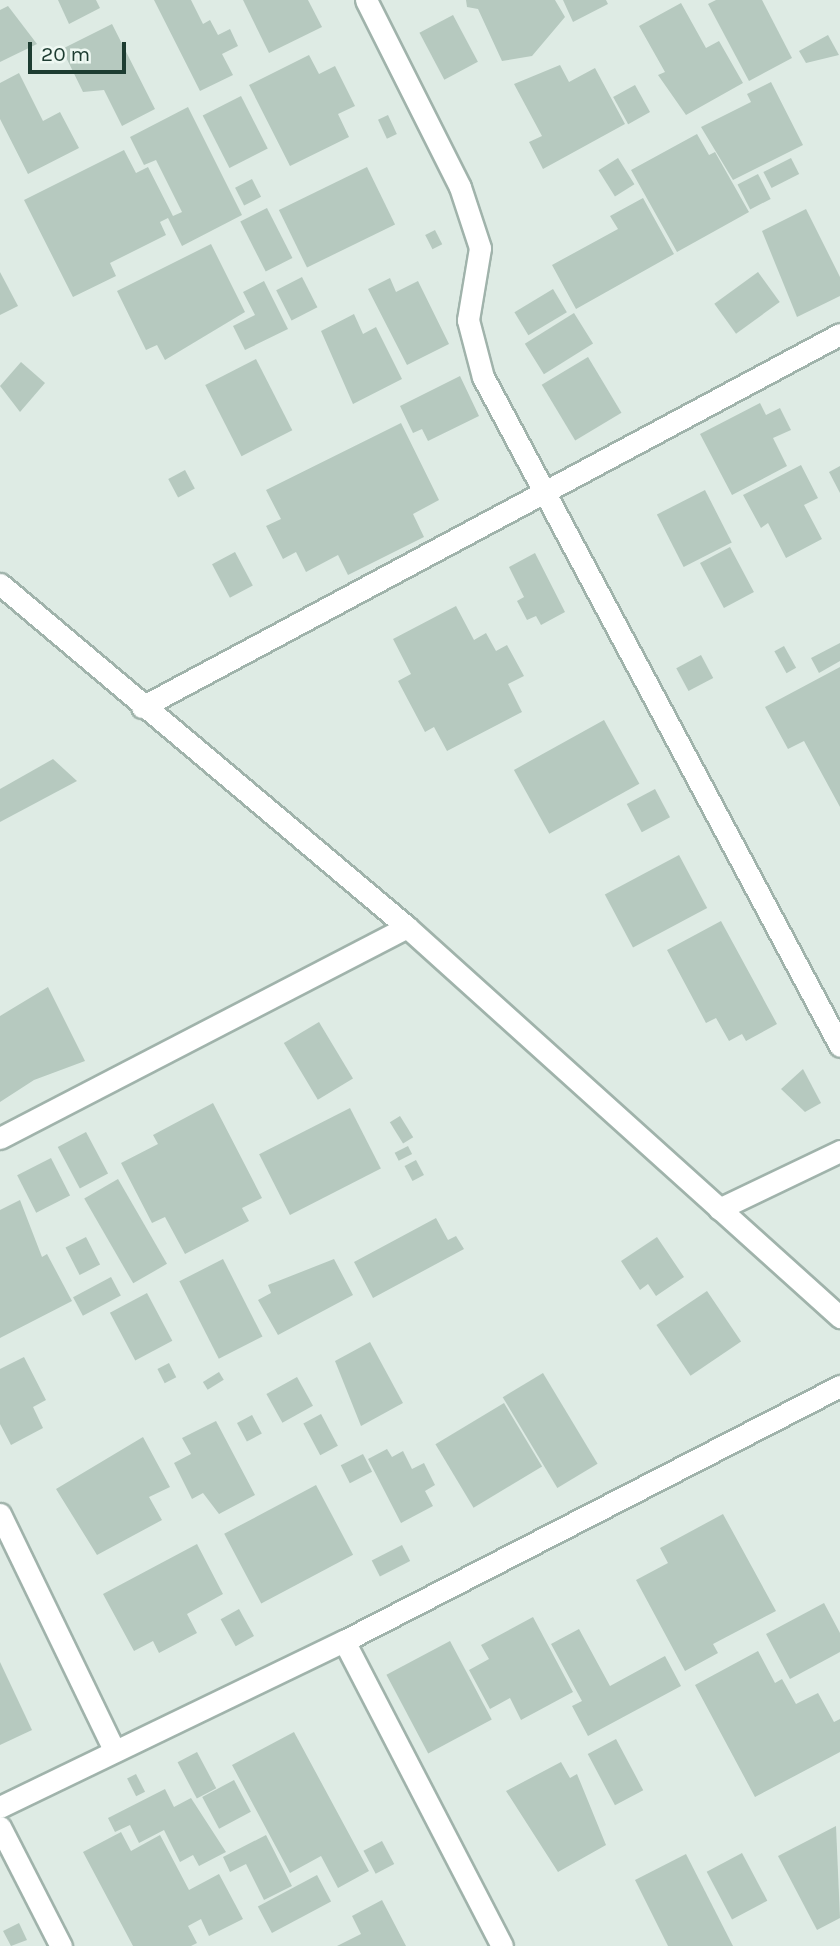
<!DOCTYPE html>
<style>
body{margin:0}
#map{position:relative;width:840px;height:1946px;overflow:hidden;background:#deebe4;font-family:Karla,sans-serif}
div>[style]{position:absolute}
.building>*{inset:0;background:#b6c9bf;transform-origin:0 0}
.roads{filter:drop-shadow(2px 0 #a0b3ab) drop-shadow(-2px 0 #a0b3ab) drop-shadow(0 2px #a0b3ab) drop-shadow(0 -2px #a0b3ab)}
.minor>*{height:21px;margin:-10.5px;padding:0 10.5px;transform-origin:10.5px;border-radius:10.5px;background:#fff}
span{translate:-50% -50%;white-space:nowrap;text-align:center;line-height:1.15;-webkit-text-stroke:5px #eef8f2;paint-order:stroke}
.scale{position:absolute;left:28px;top:42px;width:98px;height:32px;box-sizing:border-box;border:4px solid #1d3c31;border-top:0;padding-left:9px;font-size:21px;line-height:24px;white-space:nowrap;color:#1d3c31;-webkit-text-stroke:5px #eef8f2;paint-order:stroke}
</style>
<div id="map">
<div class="building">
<div style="clip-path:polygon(58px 0,96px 0,100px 8px,69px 24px)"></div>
<div style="clip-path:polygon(154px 0,191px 0,203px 24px,210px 20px,218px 35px,230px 29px,238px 46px,222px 54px,233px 75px,200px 91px)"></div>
<div style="clip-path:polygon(243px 0,308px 0,322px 27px,269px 53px)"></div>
<div style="clip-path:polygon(466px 0,555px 0,565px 17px,532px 56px,502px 61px,478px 9px,467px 7px)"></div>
<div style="clip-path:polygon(563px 0,606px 0,608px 4px,573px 22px)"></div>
<div style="clip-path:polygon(716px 0,762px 0,792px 58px,749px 81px,708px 4px)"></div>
<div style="clip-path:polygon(681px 3px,706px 48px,719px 41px,743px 83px,686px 115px,658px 75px,665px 72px,639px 26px)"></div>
<div style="clip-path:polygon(8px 6px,37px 44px,0 62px,0 10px)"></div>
<div style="left:453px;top:15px;width:53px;height:38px;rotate:62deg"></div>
<div style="clip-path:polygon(112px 24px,155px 109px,122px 126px,104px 90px,83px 92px,62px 49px)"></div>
<div style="clip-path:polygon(828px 35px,839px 55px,806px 63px,799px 51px)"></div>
<div style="clip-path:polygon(309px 55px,319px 74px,335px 66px,355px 106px,338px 114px,349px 137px,290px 166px,249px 85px)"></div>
<div style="clip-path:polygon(560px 65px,569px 82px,595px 68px,625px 124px,543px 169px,529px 142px,542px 136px,514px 84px)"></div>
<div style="clip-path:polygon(19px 73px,43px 121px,60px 112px,79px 148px,28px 174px,0 119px,0 83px)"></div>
<div style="clip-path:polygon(771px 82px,803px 145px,733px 180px,701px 127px,751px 102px,747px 94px)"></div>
<div style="left:635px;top:85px;width:31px;height:25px;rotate:61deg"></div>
<div style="left:241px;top:96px;width:59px;height:43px;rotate:63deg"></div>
<div style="clip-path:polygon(188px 107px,242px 215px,182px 246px,168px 218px,160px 222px,166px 235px,110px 263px,116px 276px,73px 297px,24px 200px,124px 150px,136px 173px,148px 167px,173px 216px,182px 212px,156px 160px,144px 165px,130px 137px)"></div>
<div style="left:388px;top:115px;width:21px;height:11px;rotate:65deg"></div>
<div style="clip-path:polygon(697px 134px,709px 155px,715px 152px,749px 212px,677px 252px,631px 170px)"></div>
<div style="left:618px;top:158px;width:31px;height:23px;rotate:58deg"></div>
<div style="left:791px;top:158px;width:18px;height:31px;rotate:63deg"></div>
<div style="left:367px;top:167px;width:64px;height:98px;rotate:64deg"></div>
<div style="left:758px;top:174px;width:28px;height:23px;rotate:63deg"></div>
<div style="left:252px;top:179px;width:20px;height:19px;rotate:63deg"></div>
<div style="clip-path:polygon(643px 198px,674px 254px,576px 309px,552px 265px,618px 229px,610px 216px)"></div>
<div style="left:267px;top:208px;width:56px;height:30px;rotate:63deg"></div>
<div style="clip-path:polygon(806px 209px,840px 277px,840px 296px,797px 317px,762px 231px)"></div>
<div style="left:435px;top:230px;width:16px;height:11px;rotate:63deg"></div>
<div style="clip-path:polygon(211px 244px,245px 312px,165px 360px,157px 345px,146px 350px,117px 291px)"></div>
<div style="clip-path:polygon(0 272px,18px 306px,0 315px)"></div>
<div style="left:758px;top:272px;width:37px;height:54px;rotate:54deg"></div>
<div style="left:302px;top:277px;width:34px;height:29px;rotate:63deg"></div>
<div style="clip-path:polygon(390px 278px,396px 292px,418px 281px,449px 344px,407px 365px,368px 289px)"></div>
<div style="clip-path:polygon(264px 281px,288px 329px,245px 350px,233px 326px,255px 315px,243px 292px)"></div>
<div style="left:553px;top:289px;width:27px;height:45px;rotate:59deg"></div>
<div style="left:574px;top:313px;width:36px;height:58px;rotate:58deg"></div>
<div style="clip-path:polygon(354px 314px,363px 334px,376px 327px,402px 379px,353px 404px,321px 331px)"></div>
<div style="left:588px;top:357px;width:65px;height:54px;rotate:59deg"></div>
<div style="left:256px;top:359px;width:80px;height:57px;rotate:63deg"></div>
<div style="clip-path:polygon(21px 362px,45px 383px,20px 412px,0 386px)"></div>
<div style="clip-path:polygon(460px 376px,479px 416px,428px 441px,422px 429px,413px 433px,400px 406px)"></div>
<div style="clip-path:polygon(760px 403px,766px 415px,780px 408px,791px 430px,773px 438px,787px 466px,732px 495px,700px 434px)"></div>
<div style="clip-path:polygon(401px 423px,439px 500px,413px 514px,424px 537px,348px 575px,338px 555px,306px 572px,296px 552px,283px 559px,266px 526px,281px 519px,266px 490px)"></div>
<div style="clip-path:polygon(801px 465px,818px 498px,804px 505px,822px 539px,786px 558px,768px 523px,761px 528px,743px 495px)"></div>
<div style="clip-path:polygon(840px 466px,840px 493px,829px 472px)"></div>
<div style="left:185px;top:470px;width:21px;height:19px;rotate:62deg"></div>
<div style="left:705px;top:490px;width:59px;height:54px;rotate:63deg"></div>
<div style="left:730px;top:547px;width:51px;height:34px;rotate:62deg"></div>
<div style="left:235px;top:552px;width:38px;height:26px;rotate:62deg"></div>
<div style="clip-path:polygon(535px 553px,565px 612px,541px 625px,536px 616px,527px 620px,517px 601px,524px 597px,509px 567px)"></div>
<div style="clip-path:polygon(456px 606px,474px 640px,486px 633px,496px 651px,507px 645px,524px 676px,508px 684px,522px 712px,447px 751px,434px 727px,425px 732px,398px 681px,411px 674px,393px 639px)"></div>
<div style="clip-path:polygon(840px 643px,840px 661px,819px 673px,811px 658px)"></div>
<div style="left:784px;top:646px;width:25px;height:11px;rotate:61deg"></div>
<div style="left:701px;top:655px;width:26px;height:28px;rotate:62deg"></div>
<div style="clip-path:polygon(840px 667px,840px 807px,804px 741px,788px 749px,765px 707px)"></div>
<div style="left:604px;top:720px;width:73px;height:103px;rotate:61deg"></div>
<div style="clip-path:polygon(53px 759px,77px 781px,0 822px,0 789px)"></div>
<div style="left:655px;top:789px;width:32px;height:32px;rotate:62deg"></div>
<div style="left:679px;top:855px;width:60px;height:84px;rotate:62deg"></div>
<div style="clip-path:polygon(721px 921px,777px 1024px,746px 1041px,742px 1034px,729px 1041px,716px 1018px,706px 1023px,667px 950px)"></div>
<div style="clip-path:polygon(48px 987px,85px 1061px,34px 1080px,0 1102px,0 1016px)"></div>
<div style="left:319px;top:1022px;width:66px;height:41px;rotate:59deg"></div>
<div style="clip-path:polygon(803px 1069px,821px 1103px,805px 1112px,781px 1089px)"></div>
<div style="clip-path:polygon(213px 1103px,262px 1198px,242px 1208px,249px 1221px,185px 1254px,165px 1217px,152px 1223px,121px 1163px,158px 1144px,153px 1135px)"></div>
<div style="left:350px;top:1108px;width:68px;height:102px;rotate:63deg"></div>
<div style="left:400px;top:1116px;width:25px;height:12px;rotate:58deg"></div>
<div style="left:86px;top:1132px;width:47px;height:32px;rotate:62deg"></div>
<div style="left:408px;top:1146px;width:9px;height:15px;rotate:63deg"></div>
<div style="left:51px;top:1158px;width:42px;height:38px;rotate:63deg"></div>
<div style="left:416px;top:1160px;width:17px;height:13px;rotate:62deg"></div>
<div style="left:118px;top:1179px;width:98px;height:39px;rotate:60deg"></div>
<div style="clip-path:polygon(20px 1200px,42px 1257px,47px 1254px,72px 1301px,0 1338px,0 1210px)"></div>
<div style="clip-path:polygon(436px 1218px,448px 1240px,456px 1236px,464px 1249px,373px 1298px,354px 1262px)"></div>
<div style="left:86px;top:1237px;width:31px;height:23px;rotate:63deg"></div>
<div style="clip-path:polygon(657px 1237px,684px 1277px,656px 1296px,648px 1284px,640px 1290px,621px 1261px)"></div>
<div style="left:223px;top:1259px;width:87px;height:49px;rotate:63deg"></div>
<div style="clip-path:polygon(334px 1259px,353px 1295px,278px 1335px,258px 1300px,271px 1293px,268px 1285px)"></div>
<div style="left:111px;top:1277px;width:21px;height:43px;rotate:62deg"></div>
<div style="left:707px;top:1291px;width:61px;height:61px;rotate:56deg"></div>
<div style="left:147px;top:1293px;width:54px;height:42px;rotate:62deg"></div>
<div style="clip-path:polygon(370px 1342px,403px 1403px,361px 1426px,335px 1361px)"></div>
<div style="clip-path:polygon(24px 1357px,46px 1400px,33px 1407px,43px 1428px,11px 1445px,0 1424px,0 1369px)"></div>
<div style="left:169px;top:1363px;width:16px;height:13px;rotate:63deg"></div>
<div style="left:219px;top:1372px;width:9px;height:19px;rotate:58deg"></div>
<div style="left:543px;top:1373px;width:106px;height:47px;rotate:59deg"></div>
<div style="left:297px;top:1377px;width:33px;height:35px;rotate:61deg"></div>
<div style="left:504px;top:1403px;width:74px;height:80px;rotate:59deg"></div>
<div style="left:321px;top:1414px;width:36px;height:20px;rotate:62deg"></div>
<div style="left:252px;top:1415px;width:21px;height:17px;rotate:62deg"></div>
<div style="clip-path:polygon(216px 1421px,255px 1495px,219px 1514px,203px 1493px,192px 1499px,174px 1463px,191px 1454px,182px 1438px)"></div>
<div style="clip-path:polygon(143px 1437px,170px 1487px,149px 1497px,162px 1520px,97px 1555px,56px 1489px)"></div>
<div style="clip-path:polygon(387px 1449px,392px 1457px,403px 1451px,412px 1469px,424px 1463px,435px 1485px,425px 1491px,433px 1506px,401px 1523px,368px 1459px)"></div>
<div style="left:363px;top:1454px;width:20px;height:25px;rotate:63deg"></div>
<div style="left:316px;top:1485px;width:79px;height:104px;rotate:62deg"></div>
<div style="clip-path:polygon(723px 1514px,776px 1611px,713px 1644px,718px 1653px,685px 1671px,636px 1580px,668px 1563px,660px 1548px)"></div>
<div style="clip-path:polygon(197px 1544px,223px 1594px,187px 1614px,197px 1633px,159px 1653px,153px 1641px,134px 1651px,103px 1594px)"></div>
<div style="left:402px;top:1545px;width:18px;height:34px;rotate:63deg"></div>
<div style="clip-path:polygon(824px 1603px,840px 1633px,840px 1652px,790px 1679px,766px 1634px)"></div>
<div style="left:239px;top:1609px;width:31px;height:21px;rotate:61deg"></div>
<div style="clip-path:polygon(533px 1617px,573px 1692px,521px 1720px,510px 1698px,490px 1709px,469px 1670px,489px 1659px,481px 1645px)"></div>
<div style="clip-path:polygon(579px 1629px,610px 1686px,665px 1656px,681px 1686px,588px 1736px,572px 1706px,582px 1701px,551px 1644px)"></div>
<div style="left:450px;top:1641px;width:89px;height:72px;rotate:62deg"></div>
<div style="clip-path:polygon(758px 1651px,775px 1683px,782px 1679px,796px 1704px,818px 1693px,834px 1722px,840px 1719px,840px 1752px,755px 1797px,695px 1685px)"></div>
<div style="clip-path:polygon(0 1662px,32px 1730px,0 1745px)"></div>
<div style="clip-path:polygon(294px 1732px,369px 1871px,338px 1888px,321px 1856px,290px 1873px,232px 1765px)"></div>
<div style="left:616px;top:1739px;width:58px;height:32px;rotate:62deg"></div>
<div style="left:197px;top:1752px;width:41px;height:22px;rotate:62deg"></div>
<div style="clip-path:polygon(561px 1762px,570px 1778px,577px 1774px,606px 1845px,558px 1872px,506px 1791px)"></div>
<div style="left:136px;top:1774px;width:20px;height:10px;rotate:63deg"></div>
<div style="left:234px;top:1780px;width:36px;height:36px;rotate:62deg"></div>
<div style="clip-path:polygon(165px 1789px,174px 1807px,191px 1798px,226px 1852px,199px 1866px,193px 1855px,180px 1862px,164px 1830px,139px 1843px,130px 1825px,115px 1832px,108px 1818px)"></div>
<div style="clip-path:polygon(836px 1826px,840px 1918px,817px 1930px,778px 1856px)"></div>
<div style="clip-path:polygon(121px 1832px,131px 1851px,160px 1835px,189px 1890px,219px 1874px,243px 1919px,209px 1936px,201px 1919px,188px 1926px,197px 1943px,191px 1946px,133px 1946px,83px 1852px)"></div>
<div style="clip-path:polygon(266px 1835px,292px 1886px,264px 1900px,246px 1864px,230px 1872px,223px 1857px)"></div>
<div style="left:382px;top:1841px;width:26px;height:21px;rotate:62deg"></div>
<div style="left:742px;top:1853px;width:54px;height:40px;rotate:62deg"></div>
<div style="clip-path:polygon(686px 1854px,733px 1946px,668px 1946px,635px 1880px)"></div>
<div style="left:317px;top:1875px;width:30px;height:67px;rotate:62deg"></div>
<div style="clip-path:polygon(382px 1900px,406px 1946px,337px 1946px,361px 1934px,352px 1916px)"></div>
<div style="clip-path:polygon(19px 1923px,27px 1940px,11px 1946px,3px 1931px)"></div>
</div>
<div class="roads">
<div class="minor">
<div style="left:366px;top:0;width:209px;rotate:63.3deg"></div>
<div style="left:460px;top:187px;width:64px;rotate:71.8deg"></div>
<div style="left:480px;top:248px;width:73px;rotate:99.5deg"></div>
<div style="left:468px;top:320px;width:59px;rotate:75.3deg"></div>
<div style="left:483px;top:377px;width:758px;rotate:61.91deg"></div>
<div style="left:0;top:584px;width:532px;rotate:40.12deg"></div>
<div style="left:407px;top:927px;width:583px;rotate:42.01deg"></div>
<div style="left:142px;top:707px;width:791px;rotate:-28.12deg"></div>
<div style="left:0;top:1138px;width:458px;rotate:-27.4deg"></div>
<div style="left:719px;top:1209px;width:134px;rotate:-25.6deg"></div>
<div style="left:0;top:1514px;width:260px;rotate:64.2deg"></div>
<div style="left:344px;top:1641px;width:343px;rotate:62.6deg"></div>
<div style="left:0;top:1807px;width:382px;rotate:-25.8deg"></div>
<div style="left:344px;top:1641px;width:558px;rotate:-27.21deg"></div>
<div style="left:0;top:1827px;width:134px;rotate:62.9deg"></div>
</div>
</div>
<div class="scale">20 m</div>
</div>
